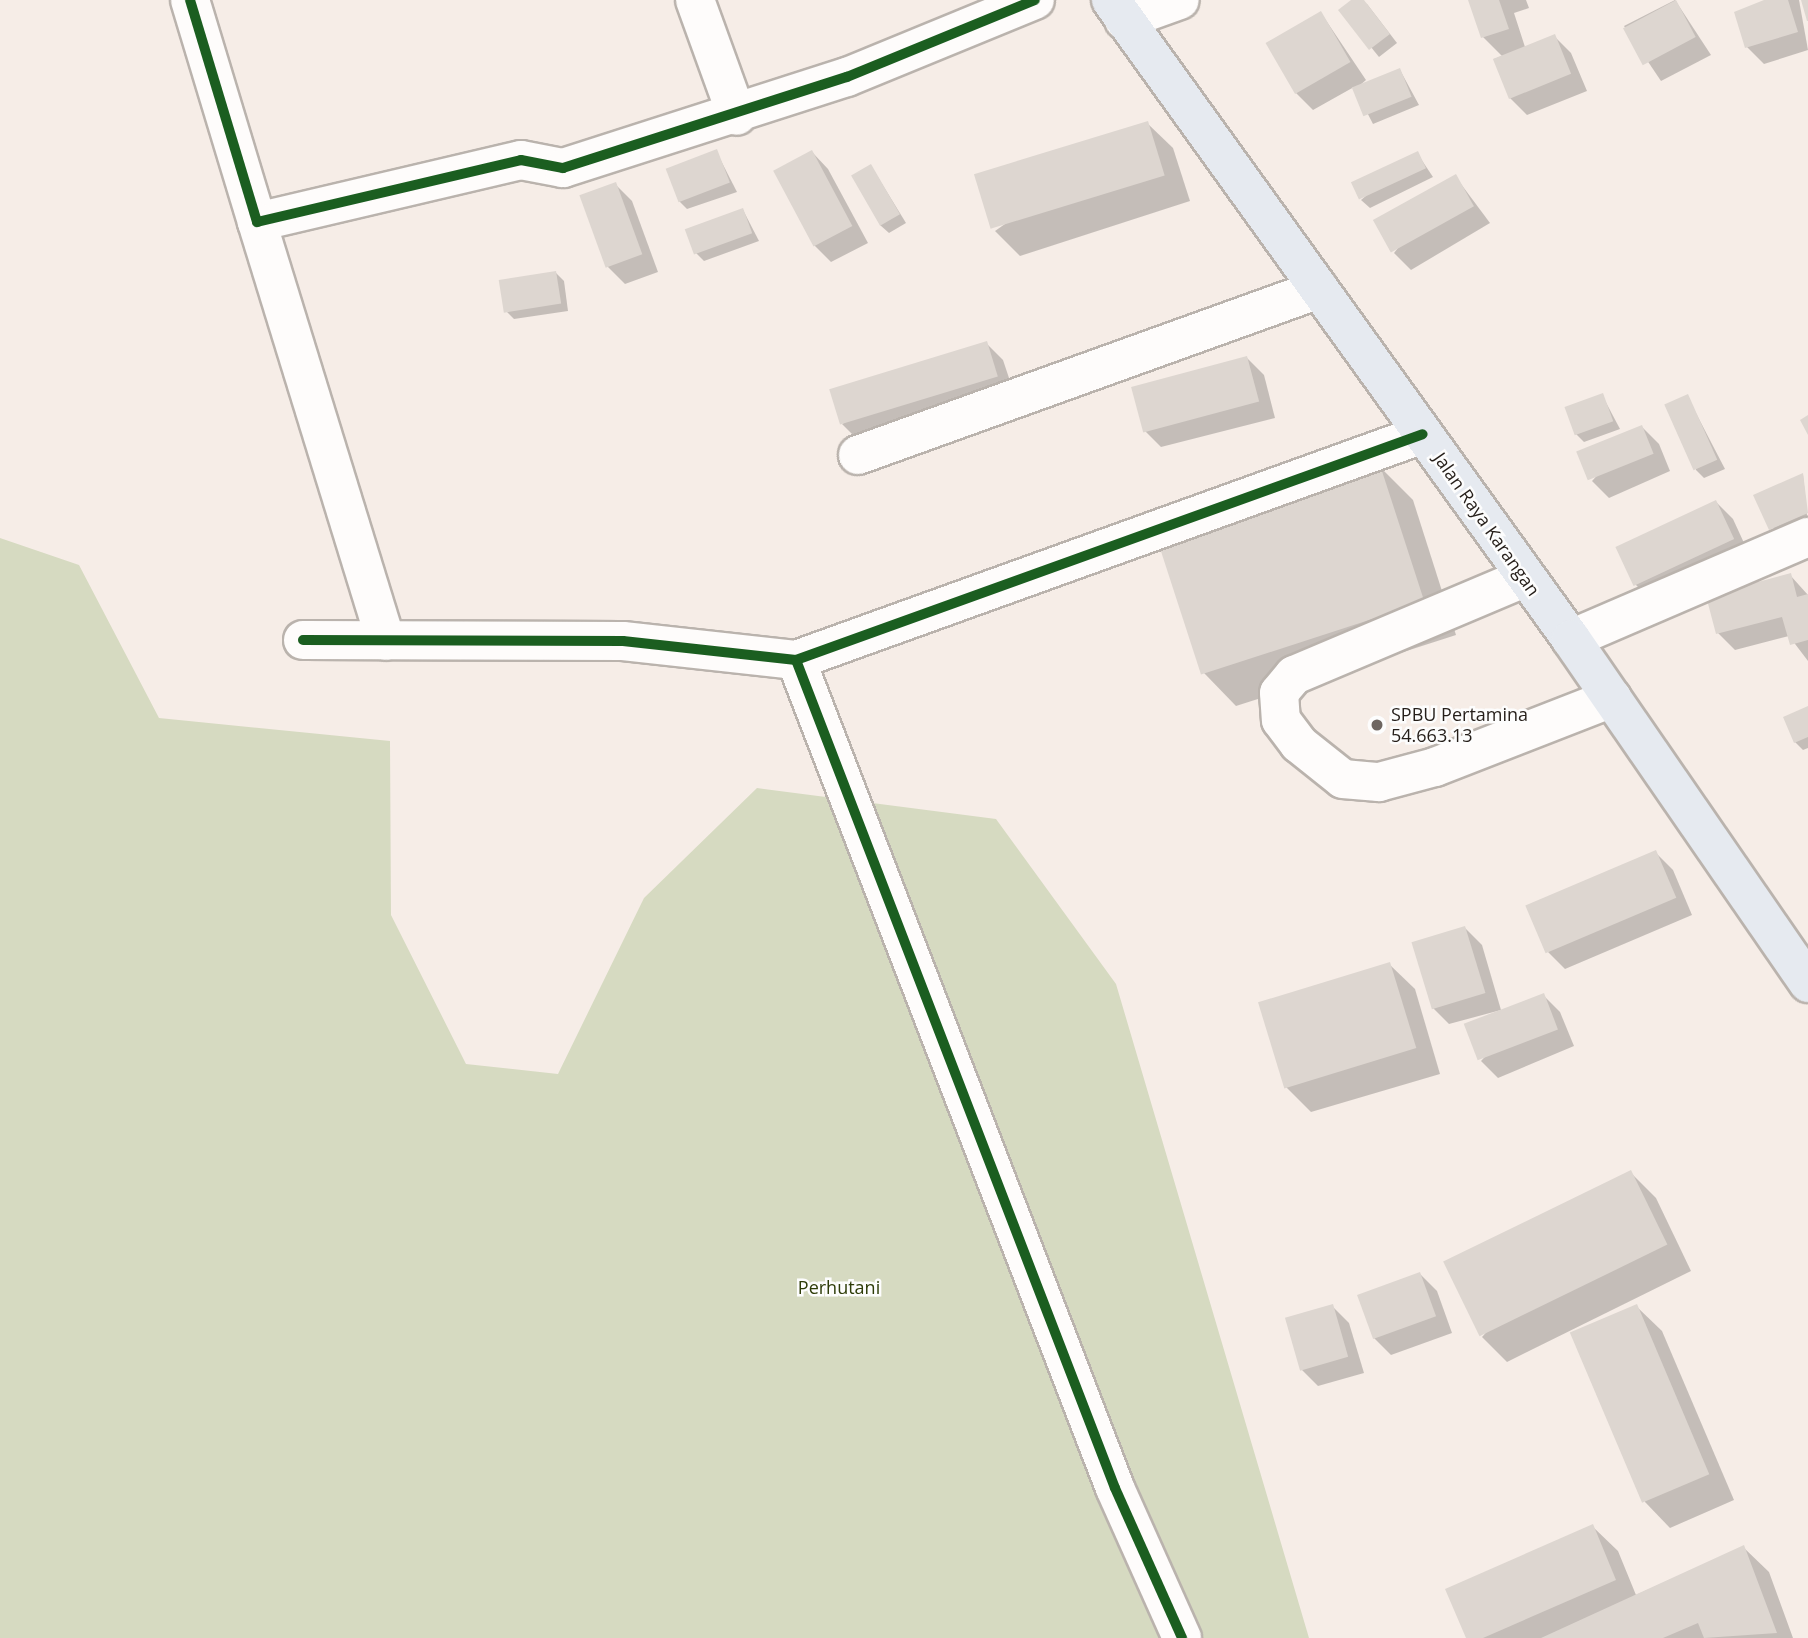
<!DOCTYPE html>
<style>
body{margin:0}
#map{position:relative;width:1808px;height:1638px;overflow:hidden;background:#f6ede7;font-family:"Open Sans",sans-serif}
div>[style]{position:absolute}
.green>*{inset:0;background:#d6dac1}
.shadow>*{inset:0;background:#0003}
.building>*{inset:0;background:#ddd6d0;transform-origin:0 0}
.roads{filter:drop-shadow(2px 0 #bab3ad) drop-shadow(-2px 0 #bab3ad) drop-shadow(0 2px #bab3ad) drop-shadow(0 -2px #bab3ad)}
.minor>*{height:38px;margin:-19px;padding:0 19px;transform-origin:19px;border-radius:19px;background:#fefcfb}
.highway>*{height:38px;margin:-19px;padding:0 19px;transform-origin:19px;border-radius:19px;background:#e6eaf0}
.cycleway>*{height:10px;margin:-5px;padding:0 5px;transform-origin:5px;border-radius:5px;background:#1b5e20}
.dots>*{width:19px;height:19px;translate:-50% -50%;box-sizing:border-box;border:4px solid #fdfdfd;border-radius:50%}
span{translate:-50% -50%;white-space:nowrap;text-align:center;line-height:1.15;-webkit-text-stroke:5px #fdfdfd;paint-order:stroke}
.street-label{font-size:18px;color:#251e19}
.poi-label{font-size:18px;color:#251e19}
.left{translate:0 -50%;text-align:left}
.park-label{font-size:18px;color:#2e3c08}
</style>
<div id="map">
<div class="green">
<div style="clip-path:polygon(0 538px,79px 565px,159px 718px,390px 741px,391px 915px,466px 1064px,558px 1074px,644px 898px,757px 788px,996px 819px,1116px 984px,1309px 1638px,0 1638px)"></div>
</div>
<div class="shadow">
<div style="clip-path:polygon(1354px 0,1367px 4px,1397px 43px,1379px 57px,1341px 10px)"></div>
<div style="clip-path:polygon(1470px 0,1526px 0,1529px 8px,1514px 13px,1525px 47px,1554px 36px,1571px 53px,1587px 91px,1527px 115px,1510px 98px,1494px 59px,1502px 56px,1483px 37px)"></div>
<div style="clip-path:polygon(1675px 0,1711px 55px,1661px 81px,1624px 26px)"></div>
<div style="clip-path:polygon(1765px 0,1799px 0,1808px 50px,1764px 64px,1747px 47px)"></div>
<div style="clip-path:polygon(1321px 13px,1366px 80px,1359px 86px,1400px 70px,1419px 105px,1373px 124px,1354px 87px,1313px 110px,1296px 93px)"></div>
<div style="clip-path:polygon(1147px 123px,1173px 148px,1190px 201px,1020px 256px,995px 231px)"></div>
<div style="clip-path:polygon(716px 151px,737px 192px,687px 209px,679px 201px)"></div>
<div style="clip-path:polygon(812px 152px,828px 169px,868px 243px,831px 262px,814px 245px)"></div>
<div style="clip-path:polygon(1417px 153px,1433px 177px,1370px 208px,1361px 200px)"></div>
<div style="clip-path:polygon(871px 166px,906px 223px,889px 233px,880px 225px)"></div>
<div style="clip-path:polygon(1455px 176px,1490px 223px,1411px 270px,1394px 253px)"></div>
<div style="clip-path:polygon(615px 184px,632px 201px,658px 272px,625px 284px,608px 267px)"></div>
<div style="clip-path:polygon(743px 210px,759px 241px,704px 261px,696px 253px)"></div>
<div style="clip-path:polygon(556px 273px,564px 281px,568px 311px,514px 319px,506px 311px)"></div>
<div style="clip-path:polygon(986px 343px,1003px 360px,1014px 393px,859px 441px,842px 424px)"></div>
<div style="clip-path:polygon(1247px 358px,1264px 375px,1275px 418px,1161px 447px,1144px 430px)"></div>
<div style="clip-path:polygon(1602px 395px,1620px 429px,1584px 442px,1576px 434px)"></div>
<div style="clip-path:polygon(1687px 396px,1725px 469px,1704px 478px,1696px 470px)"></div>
<div style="clip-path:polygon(1642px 427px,1659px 444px,1670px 471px,1609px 498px,1592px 481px)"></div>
<div style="clip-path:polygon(1380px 467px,1413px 500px,1456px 635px,1236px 706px,1204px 673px)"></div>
<div style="clip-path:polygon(1803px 475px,1808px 525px,1779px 538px,1755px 496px)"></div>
<div style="clip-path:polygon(1716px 502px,1733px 519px,1750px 556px,1653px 602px,1636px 585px,1618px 548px)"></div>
<div style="clip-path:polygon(1790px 575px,1808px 595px,1808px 661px,1789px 636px,1735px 650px,1718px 633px)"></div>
<div style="clip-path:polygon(1808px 708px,1808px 748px,1803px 750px,1795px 742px)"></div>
<div style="clip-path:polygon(1656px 853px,1673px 870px,1692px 915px,1565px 969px,1548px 952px)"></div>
<div style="clip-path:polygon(1465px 928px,1482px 945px,1501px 1010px,1449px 1024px,1432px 1007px)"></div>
<div style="clip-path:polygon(1389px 964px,1415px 989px,1440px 1074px,1311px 1112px,1286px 1087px)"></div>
<div style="clip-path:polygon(1543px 995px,1560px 1012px,1574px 1046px,1498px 1078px,1481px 1061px)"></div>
<div style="clip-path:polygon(1630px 1172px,1656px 1198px,1691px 1271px,1507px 1362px,1482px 1337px)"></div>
<div style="clip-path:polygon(1420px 1274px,1437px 1291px,1452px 1333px,1391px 1355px,1374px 1338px)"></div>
<div style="clip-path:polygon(1332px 1306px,1349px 1323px,1364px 1373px,1318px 1386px,1301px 1369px)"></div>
<div style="clip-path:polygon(1636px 1306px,1662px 1331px,1734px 1500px,1670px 1528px,1645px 1502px)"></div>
<div style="clip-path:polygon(1592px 1526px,1618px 1551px,1636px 1595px,1743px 1547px,1769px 1572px,1793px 1638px,1468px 1638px)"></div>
</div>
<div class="building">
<div style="clip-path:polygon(1351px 0,1364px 0,1390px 34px,1369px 50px,1338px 10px)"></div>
<div style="clip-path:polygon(1468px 0,1499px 0,1509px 29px,1481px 38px)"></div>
<div style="left:1676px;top:0;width:42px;height:60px;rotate:62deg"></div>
<div style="clip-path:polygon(1764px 0,1788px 0,1798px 32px,1745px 48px,1734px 12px)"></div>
<div style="clip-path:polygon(1801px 0,1808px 0,1808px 21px,1807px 21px)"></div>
<div style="left:1321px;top:11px;width:59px;height:64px;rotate:60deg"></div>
<div style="left:1555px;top:34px;width:43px;height:67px;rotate:68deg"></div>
<div style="left:1400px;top:68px;width:31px;height:52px;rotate:68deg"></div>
<div style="left:1148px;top:121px;width:57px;height:182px;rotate:73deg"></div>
<div style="left:717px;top:149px;width:36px;height:55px;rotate:69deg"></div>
<div style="left:812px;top:150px;width:86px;height:44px;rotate:62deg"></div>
<div style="left:1418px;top:151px;width:19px;height:74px;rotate:65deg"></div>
<div style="left:871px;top:164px;width:58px;height:23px;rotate:60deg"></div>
<div style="left:1456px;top:174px;width:37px;height:95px;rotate:61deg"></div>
<div style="left:616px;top:182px;width:77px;height:39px;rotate:70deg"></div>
<div style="left:743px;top:208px;width:27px;height:62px;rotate:70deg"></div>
<div style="left:556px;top:271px;width:33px;height:58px;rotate:81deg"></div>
<div style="left:987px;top:341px;width:37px;height:165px;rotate:73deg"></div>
<div style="left:1247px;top:356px;width:47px;height:120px;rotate:75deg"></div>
<div style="left:1603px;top:393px;width:30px;height:41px;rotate:70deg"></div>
<div style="left:1688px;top:394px;width:72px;height:26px;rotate:66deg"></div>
<div style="clip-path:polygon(1808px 415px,1808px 435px,1800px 420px)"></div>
<div style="left:1642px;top:425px;width:31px;height:71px;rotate:68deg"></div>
<div style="left:1380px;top:465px;width:144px;height:235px;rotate:72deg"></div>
<div style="clip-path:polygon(1803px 473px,1808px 513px,1769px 530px,1753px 495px)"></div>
<div style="left:1716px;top:500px;width:43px;height:111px;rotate:65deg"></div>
<div style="clip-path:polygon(1791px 573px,1797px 597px,1808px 594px,1808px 640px,1790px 645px,1782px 617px,1716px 634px,1706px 596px)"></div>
<div style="clip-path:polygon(1808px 706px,1808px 737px,1794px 743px,1783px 717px)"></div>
<div style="left:1656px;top:850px;width:52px;height:142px;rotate:67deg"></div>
<div style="left:1465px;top:926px;width:70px;height:56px;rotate:73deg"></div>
<div style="left:1390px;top:962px;width:90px;height:138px;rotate:73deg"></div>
<div style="left:1544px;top:993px;width:39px;height:86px;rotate:69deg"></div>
<div style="left:1631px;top:1170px;width:83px;height:209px;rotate:64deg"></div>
<div style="left:1420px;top:1272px;width:47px;height:67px;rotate:70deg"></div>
<div style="left:1333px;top:1304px;width:55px;height:50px;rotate:74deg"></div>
<div style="left:1637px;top:1304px;width:185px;height:73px;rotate:67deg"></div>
<div style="clip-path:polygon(1593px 1524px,1616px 1580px,1483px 1638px,1466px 1638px,1445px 1589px)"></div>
<div style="clip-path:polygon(1744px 1545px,1777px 1633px,1704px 1638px,1698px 1623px,1663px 1638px,1541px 1638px)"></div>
</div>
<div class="roads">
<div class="minor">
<div style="left:190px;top:0;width:232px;rotate:73.2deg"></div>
<div style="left:257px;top:222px;width:271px;rotate:-13.2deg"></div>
<div style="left:521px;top:160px;width:43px;rotate:10.8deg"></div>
<div style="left:563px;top:168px;width:298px;rotate:-17.8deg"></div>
<div style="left:847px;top:77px;width:203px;rotate:-22.3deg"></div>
<div style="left:695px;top:0;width:123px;rotate:70.1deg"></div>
<div style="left:1124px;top:20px;width:59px;rotate:-19.7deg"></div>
<div style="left:257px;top:222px;width:438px;rotate:72.9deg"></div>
<div style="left:858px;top:455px;width:490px;rotate:-19.8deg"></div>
<div style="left:1524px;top:578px;width:250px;rotate:157.1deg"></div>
<div style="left:1294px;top:675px;width:23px;rotate:130deg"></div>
<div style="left:1279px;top:693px;width:27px;rotate:86deg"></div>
<div style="left:1281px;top:720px;width:30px;rotate:53deg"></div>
<div style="left:1299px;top:744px;width:56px;rotate:38.5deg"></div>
<div style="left:1343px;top:779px;width:36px;rotate:5deg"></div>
<div style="left:1379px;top:782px;width:58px;rotate:-15deg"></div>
<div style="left:1435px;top:767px;width:190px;rotate:-21.3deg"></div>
<div style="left:1571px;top:639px;width:258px;rotate:-23.3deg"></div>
<div style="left:303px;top:640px;width:320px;rotate:0.2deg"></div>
<div style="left:623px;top:641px;width:174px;rotate:6.3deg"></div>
<div style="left:796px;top:660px;width:666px;rotate:-19.82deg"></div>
<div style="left:796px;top:660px;width:887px;rotate:68.93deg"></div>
<div style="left:1115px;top:1488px;width:164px;rotate:65.9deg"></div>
</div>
<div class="highway">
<div style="left:1111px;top:0;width:787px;rotate:54.25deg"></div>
<div style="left:1571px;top:639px;width:418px;rotate:55.4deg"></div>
</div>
</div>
<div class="cycleway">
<div style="left:190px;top:0;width:232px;rotate:73.2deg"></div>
<div style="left:257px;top:222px;width:271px;rotate:-13.2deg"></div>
<div style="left:521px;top:160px;width:43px;rotate:10.8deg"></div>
<div style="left:563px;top:168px;width:298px;rotate:-17.8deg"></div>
<div style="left:847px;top:77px;width:203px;rotate:-22.3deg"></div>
<div style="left:303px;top:640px;width:320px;rotate:0.2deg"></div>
<div style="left:623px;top:641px;width:174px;rotate:6.3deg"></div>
<div style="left:796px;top:660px;width:666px;rotate:-19.82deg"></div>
<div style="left:796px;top:660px;width:887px;rotate:68.93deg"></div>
<div style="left:1115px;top:1488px;width:164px;rotate:65.9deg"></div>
</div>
<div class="dots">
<div style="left:1377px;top:725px;background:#6e6661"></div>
</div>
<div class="street-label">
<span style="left:1487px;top:524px;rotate:55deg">Jalan Raya Karangan</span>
</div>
<div class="poi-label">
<span class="left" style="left:1391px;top:725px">SPBU Pertamina<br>54.663.13</span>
</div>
<div class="park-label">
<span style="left:839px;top:1287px">Perhutani</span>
</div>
</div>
